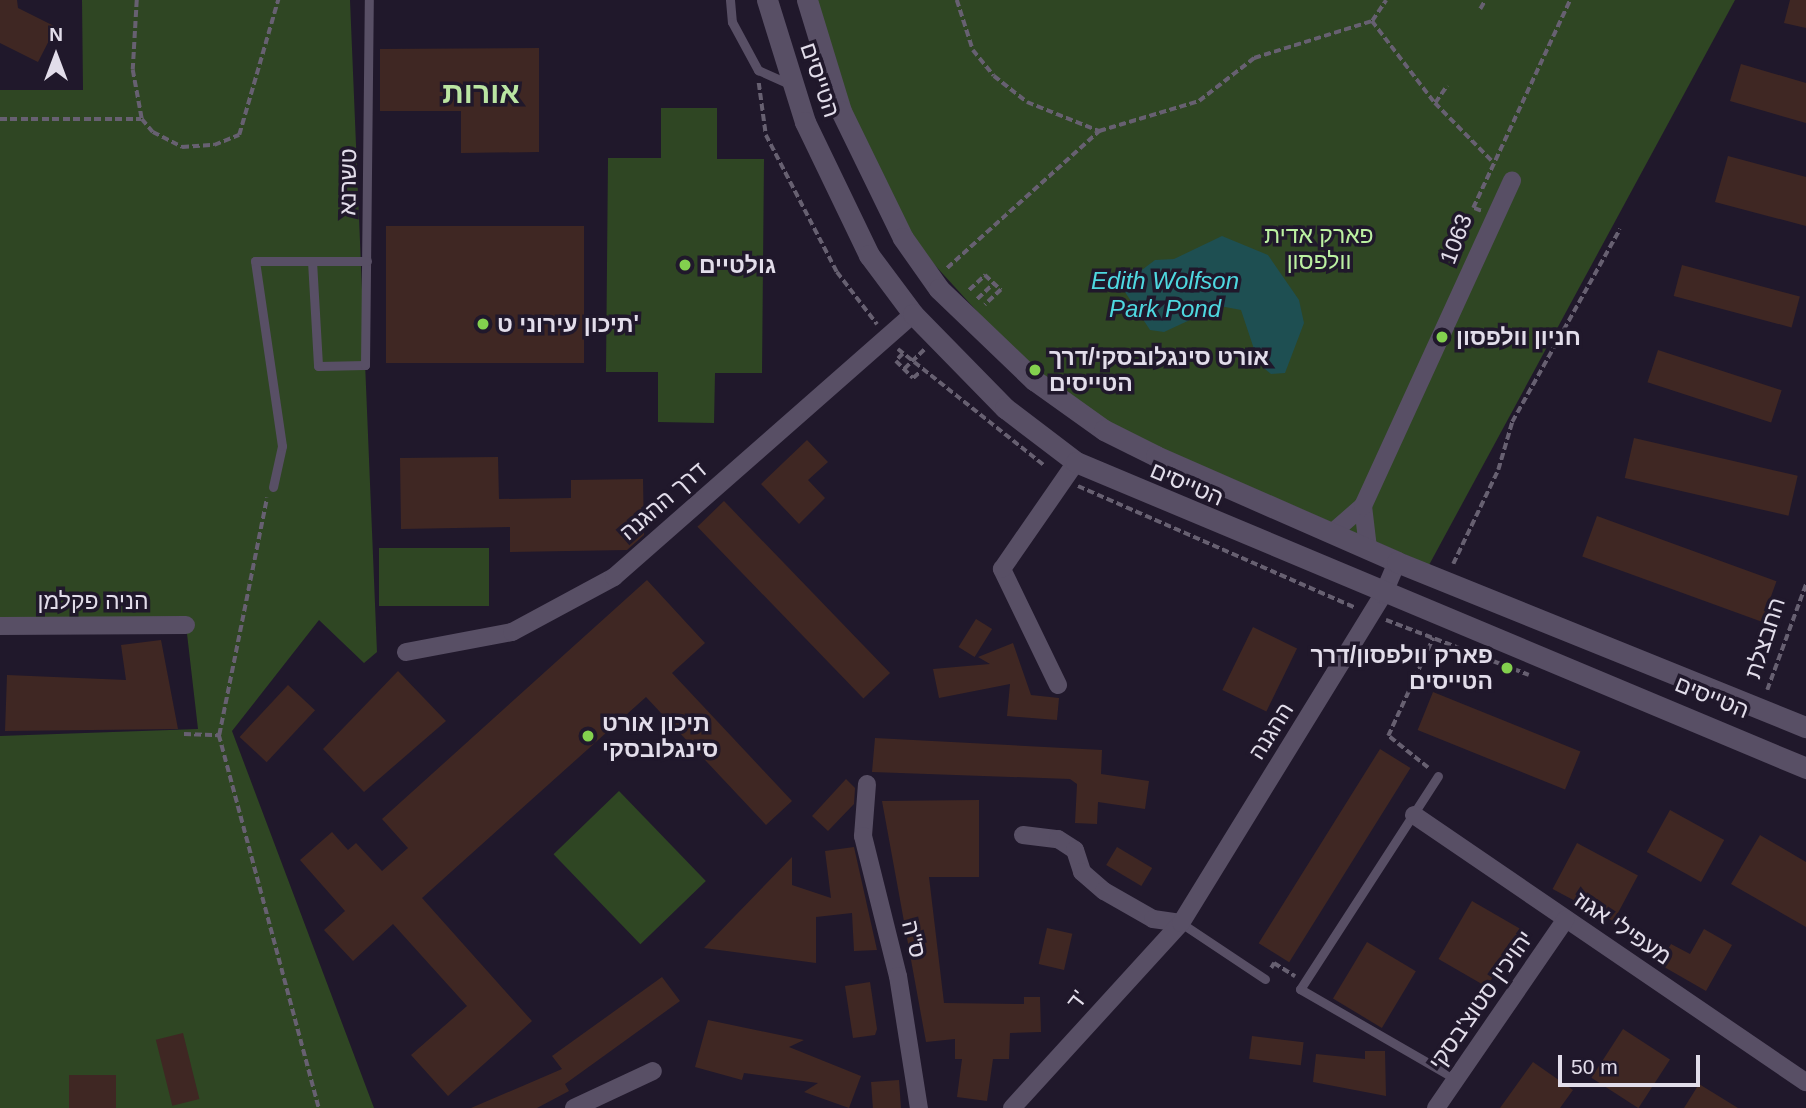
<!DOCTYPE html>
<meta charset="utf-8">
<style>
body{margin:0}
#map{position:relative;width:1806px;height:1108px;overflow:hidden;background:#20182b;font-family:Arial,"Noto Sans Hebrew",sans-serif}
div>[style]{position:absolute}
.green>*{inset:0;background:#2f4623;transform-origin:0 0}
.water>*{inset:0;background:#1e4f52}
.building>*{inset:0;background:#3f2723;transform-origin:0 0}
.path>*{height:3.5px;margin-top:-1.75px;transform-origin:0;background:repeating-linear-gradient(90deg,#676071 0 7px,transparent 0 10.5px)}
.service>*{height:9px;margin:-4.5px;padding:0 4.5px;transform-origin:4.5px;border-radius:4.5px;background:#584f65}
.minor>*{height:18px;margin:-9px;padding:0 9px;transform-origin:9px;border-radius:9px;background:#584f65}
.secondary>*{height:21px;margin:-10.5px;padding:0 10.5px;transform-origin:10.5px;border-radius:10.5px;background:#584f65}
.dots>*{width:19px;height:19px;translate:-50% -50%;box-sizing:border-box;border:4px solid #20182b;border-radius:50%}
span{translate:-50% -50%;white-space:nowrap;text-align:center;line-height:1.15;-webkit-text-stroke:7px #20182b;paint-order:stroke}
.street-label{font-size:23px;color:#e2ddea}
.park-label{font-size:23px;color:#bbf0a1}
.poi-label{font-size:23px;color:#e2ddea;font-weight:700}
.left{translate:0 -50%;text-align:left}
.right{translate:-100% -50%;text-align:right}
.water-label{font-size:24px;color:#4ed8e0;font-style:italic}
.district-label{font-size:30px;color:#bae5a2;font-weight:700}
.north{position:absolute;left:21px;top:21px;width:70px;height:70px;-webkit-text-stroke:5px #20182b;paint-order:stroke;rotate:0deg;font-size:19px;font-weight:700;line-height:28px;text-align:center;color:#e2ddea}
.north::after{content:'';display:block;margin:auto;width:24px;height:32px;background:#e2ddea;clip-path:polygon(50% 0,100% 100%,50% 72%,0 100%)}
.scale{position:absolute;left:1558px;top:1055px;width:142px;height:32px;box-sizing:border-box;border:4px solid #e2ddea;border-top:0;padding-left:9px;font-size:21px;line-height:24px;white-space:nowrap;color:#e2ddea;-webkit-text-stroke:5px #20182b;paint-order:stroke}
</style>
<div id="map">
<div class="green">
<div style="clip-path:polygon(82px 0,350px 0,377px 652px,364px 663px,319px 620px,232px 731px,374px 1108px,0 1108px,0 736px,198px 729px,186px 625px,0 626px,0 90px,83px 90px)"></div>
<div style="clip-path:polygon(813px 0,1735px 0,1429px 565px,1104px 423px,1016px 354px,911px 239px,848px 108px)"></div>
<div style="clip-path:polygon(661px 108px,717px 108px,717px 159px,764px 159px,762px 373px,715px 373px,714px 423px,658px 422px,658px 372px,606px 372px,608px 158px,661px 158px)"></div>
<div style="left:489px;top:548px;width:58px;height:110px;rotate:90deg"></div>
<div style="left:619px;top:791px;width:125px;height:91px;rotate:46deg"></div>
</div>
<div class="water">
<div style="clip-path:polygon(1222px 236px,1268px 255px,1299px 300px,1304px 323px,1285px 373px,1271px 374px,1259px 364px,1241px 310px,1220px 306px,1164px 332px,1150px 330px,1121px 286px,1155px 260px,1174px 259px)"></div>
</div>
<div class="building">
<div style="clip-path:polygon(0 0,17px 0,18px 8px,56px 27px,38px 62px,0 43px)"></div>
<div style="clip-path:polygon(1790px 0,1806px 0,1806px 28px,1784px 23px)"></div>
<div style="clip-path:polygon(539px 48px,539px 152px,461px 153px,461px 111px,380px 111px,380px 49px)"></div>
<div style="clip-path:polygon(1741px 64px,1806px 83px,1806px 123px,1730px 101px)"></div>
<div style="clip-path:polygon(1728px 156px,1806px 177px,1806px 226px,1715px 202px)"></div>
<div style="left:386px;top:226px;width:198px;height:137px"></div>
<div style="left:1682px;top:265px;width:122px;height:32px;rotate:15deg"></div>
<div style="left:1658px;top:350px;width:130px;height:34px;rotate:18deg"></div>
<div style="left:1634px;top:438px;width:168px;height:41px;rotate:13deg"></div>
<div style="clip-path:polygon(807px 440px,828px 462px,808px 480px,825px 498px,799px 524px,761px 484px)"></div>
<div style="clip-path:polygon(498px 457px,499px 499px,571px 498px,571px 480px,643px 479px,644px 535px,627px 550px,510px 552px,510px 527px,401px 529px,400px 458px)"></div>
<div style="left:724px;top:501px;width:239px;height:37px;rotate:46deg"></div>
<div style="left:1597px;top:516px;width:191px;height:43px;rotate:20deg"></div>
<div style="clip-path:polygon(647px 580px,705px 643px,672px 673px,792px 801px,766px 825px,646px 697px,422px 898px,532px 1021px,448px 1096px,411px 1055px,467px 1006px,393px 924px,353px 961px,324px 930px,345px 911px,300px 860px,332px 832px,348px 850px,356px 843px,382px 871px,408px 848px,382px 819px)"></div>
<div style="left:976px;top:619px;width:19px;height:33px;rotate:32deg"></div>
<div style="left:1253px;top:627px;width:49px;height:70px;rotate:26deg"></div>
<div style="clip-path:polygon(161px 640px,178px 729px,5px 731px,7px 675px,126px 680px,121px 645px)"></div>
<div style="clip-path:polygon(1013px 643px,1031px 695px,1059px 698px,1057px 720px,1007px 716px,1010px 684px,939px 698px,933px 669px,990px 664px,978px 657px)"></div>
<div style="clip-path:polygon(398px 671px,446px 721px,364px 792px,323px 749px)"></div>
<div style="left:288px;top:685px;width:37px;height:71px;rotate:43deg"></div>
<div style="left:1433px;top:692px;width:159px;height:41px;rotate:22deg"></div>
<div style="clip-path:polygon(875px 738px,1102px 750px,1101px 774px,1149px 781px,1145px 809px,1098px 802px,1097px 824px,1075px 823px,1077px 784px,1070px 779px,872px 772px)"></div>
<div style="left:1380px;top:749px;width:36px;height:229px;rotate:32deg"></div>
<div style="clip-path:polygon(846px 779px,855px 788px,854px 804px,828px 831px,812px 816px)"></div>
<div style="clip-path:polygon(979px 800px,979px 877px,929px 877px,944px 1003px,1024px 1004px,1024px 997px,1040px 997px,1041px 1032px,1010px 1033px,1009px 1059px,993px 1059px,987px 1101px,957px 1097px,962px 1059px,955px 1059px,955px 1039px,926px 1042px,882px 801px)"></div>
<div style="left:1670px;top:810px;width:62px;height:48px;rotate:29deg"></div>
<div style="clip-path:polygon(1760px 835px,1806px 862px,1806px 927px,1731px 884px)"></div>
<div style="left:1577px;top:843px;width:69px;height:52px;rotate:28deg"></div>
<div style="clip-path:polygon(854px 847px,877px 950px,854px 951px,852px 913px,816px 917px,816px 963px,704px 948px,792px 857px,792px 885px,831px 898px,825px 851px)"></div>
<div style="left:1117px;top:847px;width:41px;height:21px;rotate:31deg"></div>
<div style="left:1472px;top:901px;width:56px;height:67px;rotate:30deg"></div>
<div style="left:1047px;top:928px;width:26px;height:37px;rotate:13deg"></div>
<div style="clip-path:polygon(1704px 929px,1732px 945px,1706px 991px,1659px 964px,1671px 944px,1690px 954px)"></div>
<div style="left:1367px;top:942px;width:57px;height:66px;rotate:31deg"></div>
<div style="clip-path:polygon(662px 977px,680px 1001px,565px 1084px,569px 1091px,537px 1108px,471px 1108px,562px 1069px,552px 1056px)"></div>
<div style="clip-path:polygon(870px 982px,877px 1029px,875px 1035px,853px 1038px,845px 986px)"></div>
<div style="clip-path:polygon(708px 1020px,804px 1040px,789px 1047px,861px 1076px,849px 1108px,804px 1092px,818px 1083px,744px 1073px,742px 1080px,695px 1067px)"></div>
<div style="left:1623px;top:1029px;width:56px;height:58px;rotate:33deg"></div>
<div style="left:183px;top:1033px;width:68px;height:28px;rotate:76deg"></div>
<div style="left:1252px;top:1036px;width:52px;height:23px;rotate:7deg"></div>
<div style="clip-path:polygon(1365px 1051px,1385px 1051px,1386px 1096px,1313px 1082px,1316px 1054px,1365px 1059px)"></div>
<div style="clip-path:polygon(1533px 1062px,1573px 1090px,1560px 1108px,1500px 1108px)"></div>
<div style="left:69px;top:1075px;width:47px;height:33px"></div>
<div style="left:899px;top:1080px;width:28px;height:28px;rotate:86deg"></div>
<div style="clip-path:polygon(1699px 1084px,1738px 1108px,1684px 1108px)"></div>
</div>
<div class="path">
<div style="left:137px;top:0;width:70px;rotate:93.3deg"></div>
<div style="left:133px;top:70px;width:50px;rotate:79.6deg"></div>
<div style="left:142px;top:119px;width:17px;rotate:50deg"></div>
<div style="left:153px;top:132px;width:33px;rotate:27deg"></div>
<div style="left:182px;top:147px;width:32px;rotate:-4deg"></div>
<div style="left:214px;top:145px;width:27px;rotate:-22deg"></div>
<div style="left:239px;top:135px;width:141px;rotate:-73.9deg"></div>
<div style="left:957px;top:0;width:52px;rotate:72.3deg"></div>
<div style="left:973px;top:50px;width:33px;rotate:51deg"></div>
<div style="left:994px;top:76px;width:42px;rotate:38.2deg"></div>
<div style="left:1027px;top:102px;width:78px;rotate:21.9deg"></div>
<div style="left:1099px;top:131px;width:104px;rotate:-16.7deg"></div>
<div style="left:1199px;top:101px;width:70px;rotate:-38deg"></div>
<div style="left:1254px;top:58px;width:124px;rotate:-17.4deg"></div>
<div style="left:1372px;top:21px;width:25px;rotate:-56deg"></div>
<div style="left:1480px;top:9px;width:8px;rotate:-60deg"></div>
<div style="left:1372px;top:21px;width:103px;rotate:52.5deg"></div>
<div style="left:1435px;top:103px;width:84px;rotate:45.5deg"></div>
<div style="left:759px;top:83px;width:52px;rotate:82.3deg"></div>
<div style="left:766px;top:135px;width:154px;rotate:62.6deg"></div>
<div style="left:837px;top:272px;width:66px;rotate:52.4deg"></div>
<div style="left:1435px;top:103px;width:21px;rotate:-55deg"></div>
<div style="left:0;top:119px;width:141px"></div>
<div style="left:1481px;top:211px;width:9px;rotate:-159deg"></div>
<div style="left:1473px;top:208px;width:230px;rotate:-65deg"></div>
<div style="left:947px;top:268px;width:205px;rotate:-42deg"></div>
<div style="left:969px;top:290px;width:22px;rotate:-43deg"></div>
<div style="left:985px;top:275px;width:22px;rotate:43deg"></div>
<div style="left:1001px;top:290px;width:22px;rotate:137deg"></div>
<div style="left:977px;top:299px;width:23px;rotate:-43deg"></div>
<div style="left:898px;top:349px;width:188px;rotate:38.5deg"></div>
<div style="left:903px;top:354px;width:10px;rotate:135deg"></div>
<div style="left:896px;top:361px;width:24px;rotate:45deg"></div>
<div style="left:913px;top:378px;width:9px;rotate:-41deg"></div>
<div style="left:904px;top:369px;width:28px;rotate:-44deg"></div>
<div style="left:1078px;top:486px;width:304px;rotate:23.7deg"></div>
<div style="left:1453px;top:564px;width:104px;rotate:-64.4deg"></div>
<div style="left:1498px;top:470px;width:50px;rotate:-73.7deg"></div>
<div style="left:1512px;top:422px;width:221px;rotate:-60.8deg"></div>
<div style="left:1386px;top:620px;width:153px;rotate:21deg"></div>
<div style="left:1767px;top:690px;width:113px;rotate:-69.8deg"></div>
<div style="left:184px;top:734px;width:35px;rotate:2deg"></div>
<div style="left:219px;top:735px;width:242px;rotate:-78.6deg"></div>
<div style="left:219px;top:735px;width:386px;rotate:75deg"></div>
<div style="left:1428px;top:768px;width:51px;rotate:-141.3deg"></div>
<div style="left:1388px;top:736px;width:108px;rotate:-65.3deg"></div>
<div style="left:1271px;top:968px;width:6px;rotate:-59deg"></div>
<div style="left:1274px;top:963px;width:25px;rotate:32deg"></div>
</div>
<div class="service">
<div style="left:730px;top:0;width:22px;rotate:85deg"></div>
<div style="left:732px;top:22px;width:55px;rotate:61.6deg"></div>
<div style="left:758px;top:70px;width:34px;rotate:24deg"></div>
<div style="left:312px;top:261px;width:105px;rotate:86.7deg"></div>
<div style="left:318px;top:366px;width:47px;rotate:-1.2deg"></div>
<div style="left:365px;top:365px;width:365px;rotate:-89.4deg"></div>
<div style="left:273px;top:487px;width:42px;rotate:-77.6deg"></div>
<div style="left:282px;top:446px;width:187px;rotate:-98.3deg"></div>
<div style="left:255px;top:261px;width:112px"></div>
<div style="left:1438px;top:776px;width:254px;rotate:122.9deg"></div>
<div style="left:1300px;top:989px;width:180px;rotate:30deg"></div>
<div style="left:1181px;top:923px;width:101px;rotate:33.7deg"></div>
</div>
<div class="minor">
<div style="left:1363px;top:506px;width:42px;rotate:83.2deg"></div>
<div style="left:1332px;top:533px;width:41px;rotate:-41.1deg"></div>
<div style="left:1363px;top:506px;width:358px;rotate:-65.4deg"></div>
<div style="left:0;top:626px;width:186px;rotate:-0.3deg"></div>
<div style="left:406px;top:652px;width:108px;rotate:-10.7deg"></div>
<div style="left:512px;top:632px;width:116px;rotate:-28.3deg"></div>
<div style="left:614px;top:577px;width:398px;rotate:-41.3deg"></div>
<div style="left:1058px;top:685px;width:129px;rotate:-115.8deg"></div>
<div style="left:1002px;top:569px;width:130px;rotate:-55.3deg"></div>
<div style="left:867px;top:784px;width:52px;rotate:94.4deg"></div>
<div style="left:863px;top:836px;width:144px;rotate:76deg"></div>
<div style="left:898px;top:976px;width:134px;rotate:81deg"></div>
<div style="left:1414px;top:815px;width:474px;rotate:34.3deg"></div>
<div style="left:1023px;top:835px;width:35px;rotate:7deg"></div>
<div style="left:1058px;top:839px;width:20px;rotate:33deg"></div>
<div style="left:1075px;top:850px;width:23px;rotate:72deg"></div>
<div style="left:1082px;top:872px;width:29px;rotate:41deg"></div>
<div style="left:1104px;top:891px;width:56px;rotate:29.7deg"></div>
<div style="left:1153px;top:919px;width:28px;rotate:8deg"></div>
<div style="left:574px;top:1108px;width:87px;rotate:-25.1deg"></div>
<div style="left:1012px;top:1108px;width:251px;rotate:-47.6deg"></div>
<div style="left:1181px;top:923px;width:385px;rotate:-58.4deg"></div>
<div style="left:1383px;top:595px;width:36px;rotate:-67deg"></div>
<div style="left:1436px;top:1108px;width:229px;rotate:-55.5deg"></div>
</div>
<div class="secondary">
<div style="left:767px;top:0;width:128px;rotate:72.7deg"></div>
<div style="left:805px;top:122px;width:148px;rotate:64.3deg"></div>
<div style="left:869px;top:255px;width:74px;rotate:53.3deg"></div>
<div style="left:913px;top:314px;width:132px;rotate:45.6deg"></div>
<div style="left:1005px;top:408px;width:89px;rotate:37.3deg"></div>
<div style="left:1076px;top:462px;width:792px;rotate:22.74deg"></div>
<div style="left:807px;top:0;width:116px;rotate:73deg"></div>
<div style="left:841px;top:111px;width:141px;rotate:64deg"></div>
<div style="left:903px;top:238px;width:62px;rotate:54.8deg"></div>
<div style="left:939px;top:289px;width:132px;rotate:43.8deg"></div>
<div style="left:1034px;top:380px;width:86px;rotate:35.5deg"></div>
<div style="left:1104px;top:430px;width:58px;rotate:26.6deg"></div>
<div style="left:1156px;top:456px;width:263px;rotate:23.7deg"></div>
<div style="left:1397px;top:562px;width:441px;rotate:22deg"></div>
</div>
<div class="dots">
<div style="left:685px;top:265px;background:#83d04e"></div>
<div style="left:483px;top:324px;background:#83d04e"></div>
<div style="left:1442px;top:337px;background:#83d04e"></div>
<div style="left:1035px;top:370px;background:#83d04e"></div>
<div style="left:1507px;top:668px;background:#83d04e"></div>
<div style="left:588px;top:736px;background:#83d04e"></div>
</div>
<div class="street-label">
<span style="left:820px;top:80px;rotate:71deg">הטייסים</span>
<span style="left:348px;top:182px;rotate:-89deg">טשרנא</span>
<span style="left:1456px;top:239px;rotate:-69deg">1063</span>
<span style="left:1187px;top:484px;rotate:23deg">הטייסים</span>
<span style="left:663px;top:501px;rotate:-41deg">דרך ההגנה</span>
<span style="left:93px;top:601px">הניה פקלמן</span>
<span style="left:1765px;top:638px;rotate:-72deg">החבצלת</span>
<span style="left:1712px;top:697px;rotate:22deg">הטייסים</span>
<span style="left:1271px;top:731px;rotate:-58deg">ההגנה</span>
<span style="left:1623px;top:928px;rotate:34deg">מעפילי אגוז</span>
<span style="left:914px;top:939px;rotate:76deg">ס"ה</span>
<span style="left:1077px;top:1000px;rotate:-52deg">ד'</span>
<span style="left:1481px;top:1000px;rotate:-55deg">יהויכין סטוצ'בסקי</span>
</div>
<div class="park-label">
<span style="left:1319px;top:248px">פארק אדית<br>וולפסון</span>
</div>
<div class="poi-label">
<span class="left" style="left:699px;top:265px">גולטיים</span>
<span class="left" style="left:497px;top:324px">תיכון עירוני ט'</span>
<span class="left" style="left:1456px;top:337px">חניון וולפסון</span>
<span class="left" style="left:1049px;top:370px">אורט סינגלובסקי/דרך<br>הטייסים</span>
<span class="right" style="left:1493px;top:668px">פארק וולפסון/דרך<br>הטייסים</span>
<span class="left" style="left:602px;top:736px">תיכון אורט<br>סינגלובסקי</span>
</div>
<div class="water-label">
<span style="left:1165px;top:295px">Edith Wolfson<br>Park Pond</span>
</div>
<div class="district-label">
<span style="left:481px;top:93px">אורות</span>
</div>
<div class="north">N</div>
<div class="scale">50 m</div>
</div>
